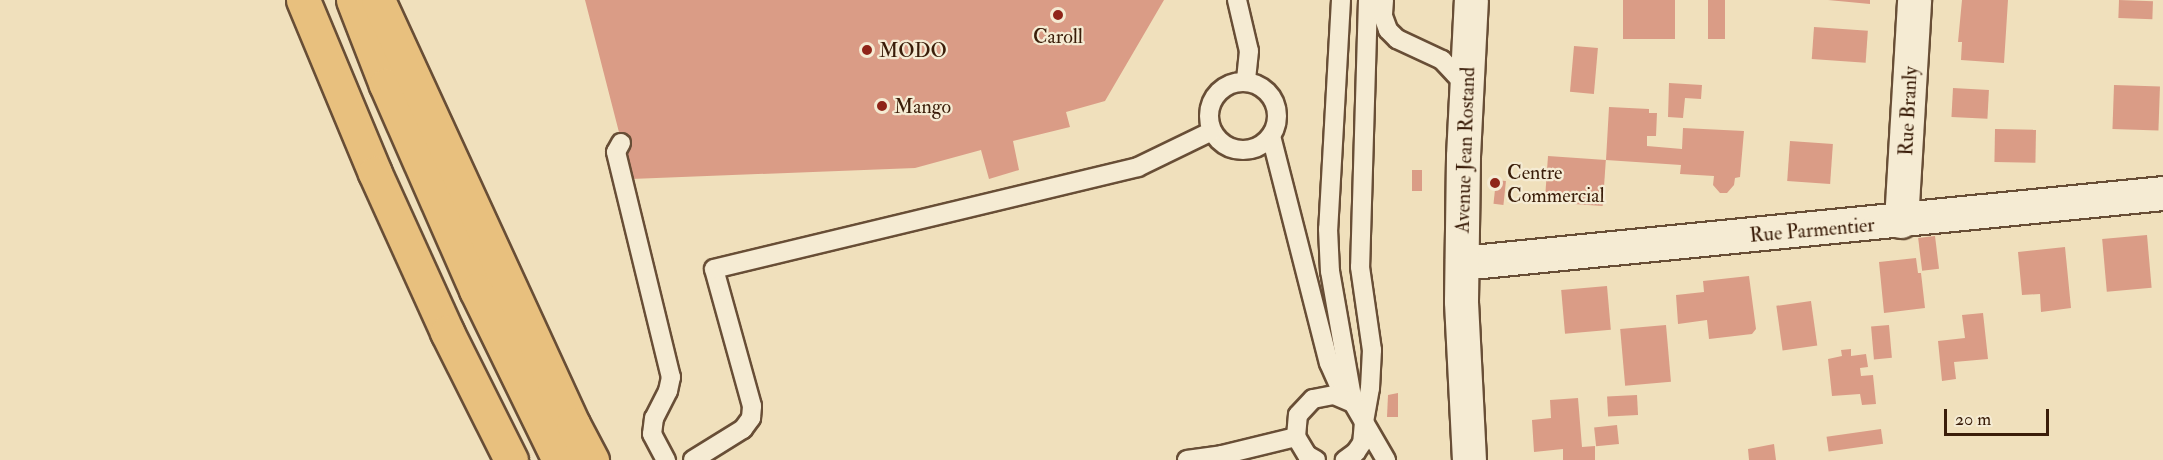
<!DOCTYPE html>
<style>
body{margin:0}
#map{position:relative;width:2163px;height:460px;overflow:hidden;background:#f0e0bc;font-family:"IM FELL Double Pica",serif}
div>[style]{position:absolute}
.building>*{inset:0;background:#da9c86;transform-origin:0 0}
.roads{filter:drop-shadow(2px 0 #684e36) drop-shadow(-2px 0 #684e36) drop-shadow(0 2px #684e36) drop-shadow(0 -2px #684e36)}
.lane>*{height:18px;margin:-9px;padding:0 9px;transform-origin:9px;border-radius:9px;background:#f5ebd3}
.lane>.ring{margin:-9px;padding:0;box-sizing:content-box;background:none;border:18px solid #f5ebd3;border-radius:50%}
.street>*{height:33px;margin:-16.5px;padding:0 16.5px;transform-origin:16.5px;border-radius:16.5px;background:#f5ebd3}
.secondary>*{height:33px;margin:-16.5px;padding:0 16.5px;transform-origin:16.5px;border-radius:16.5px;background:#f5ebd3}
.highway>*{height:33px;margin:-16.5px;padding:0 16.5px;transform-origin:16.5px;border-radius:16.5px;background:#e8c07e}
.dots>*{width:16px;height:16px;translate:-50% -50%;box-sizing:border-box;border:3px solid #f5ebd3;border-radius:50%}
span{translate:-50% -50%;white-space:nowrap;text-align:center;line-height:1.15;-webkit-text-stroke:4.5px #f5ebd3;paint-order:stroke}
.poi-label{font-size:20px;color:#3a1d09}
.left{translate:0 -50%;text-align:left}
.street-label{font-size:20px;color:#3a1d09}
.scale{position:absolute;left:1944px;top:409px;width:105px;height:27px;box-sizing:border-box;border:3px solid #3a1d09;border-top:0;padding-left:8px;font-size:18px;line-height:21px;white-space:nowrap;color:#3a1d09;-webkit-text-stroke:4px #f5ebd3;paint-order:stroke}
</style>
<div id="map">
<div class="building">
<div style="clip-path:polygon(585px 0,1164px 0,1105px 101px,1066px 112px,1070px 127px,1013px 141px,1019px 170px,989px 179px,981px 150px,915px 168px,631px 179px)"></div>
<div style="left:1623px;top:0;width:52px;height:39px"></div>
<div style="left:1708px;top:0;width:17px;height:39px"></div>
<div style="clip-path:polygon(1828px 0,1870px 0,1870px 4px)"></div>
<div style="clip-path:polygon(1962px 0,2008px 0,2004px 63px,1961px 60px,1962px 42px,1958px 42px)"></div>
<div style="left:2119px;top:0;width:34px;height:18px;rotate:2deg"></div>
<div style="left:1814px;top:27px;width:54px;height:32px;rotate:4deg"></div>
<div style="left:1574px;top:46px;width:24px;height:46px;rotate:5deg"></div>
<div style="clip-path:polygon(1669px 83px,1702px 85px,1701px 99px,1685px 98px,1683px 118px,1668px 117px)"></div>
<div style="left:2114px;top:85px;width:46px;height:44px;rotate:2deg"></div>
<div style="left:1953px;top:88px;width:36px;height:29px;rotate:3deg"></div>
<div style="clip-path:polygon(1609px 107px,1649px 109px,1649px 113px,1657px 113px,1656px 136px,1647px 136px,1647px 146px,1682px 149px,1683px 128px,1744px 131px,1740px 177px,1735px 178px,1734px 185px,1727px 193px,1720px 193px,1713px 185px,1714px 176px,1680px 174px,1681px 165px,1606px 160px)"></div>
<div style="left:1995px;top:129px;width:41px;height:33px;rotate:1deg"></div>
<div style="left:1790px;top:141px;width:43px;height:40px;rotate:4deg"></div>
<div style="left:1548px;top:156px;width:58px;height:46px;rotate:4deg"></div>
<div style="left:1412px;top:170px;width:10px;height:21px"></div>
<div style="left:1496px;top:180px;width:10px;height:24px;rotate:6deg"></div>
<div style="left:2147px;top:235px;width:53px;height:45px;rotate:85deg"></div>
<div style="left:1935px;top:236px;width:33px;height:17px;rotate:83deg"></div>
<div style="clip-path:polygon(2065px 247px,2071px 308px,2041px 312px,2040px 294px,2022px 295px,2018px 252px)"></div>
<div style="clip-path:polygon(1916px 258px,1918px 273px,1921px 273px,1925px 308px,1884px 313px,1879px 262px)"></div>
<div style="clip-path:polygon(1749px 276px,1756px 329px,1752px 334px,1709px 339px,1707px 320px,1678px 324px,1676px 295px,1704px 292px,1703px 281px)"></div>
<div style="left:1607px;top:286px;width:44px;height:46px;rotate:85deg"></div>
<div style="left:1811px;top:301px;width:45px;height:35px;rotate:82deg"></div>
<div style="clip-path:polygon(1983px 313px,1988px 359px,1954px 362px,1956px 379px,1942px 381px,1938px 341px,1965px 338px,1962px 315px)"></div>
<div style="left:1666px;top:325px;width:57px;height:46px;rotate:85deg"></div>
<div style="left:1889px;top:325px;width:33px;height:18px;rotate:85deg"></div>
<div style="clip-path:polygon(1851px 349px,1851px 356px,1866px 354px,1868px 367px,1860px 368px,1861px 376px,1873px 375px,1876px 404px,1862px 405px,1860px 394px,1832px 396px,1828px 359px,1842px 356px,1841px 350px)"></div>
<div style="clip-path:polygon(1398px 393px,1398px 417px,1387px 417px,1388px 395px)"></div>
<div style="left:1637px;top:395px;width:20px;height:30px;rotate:87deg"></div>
<div style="clip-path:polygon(1578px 398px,1582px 447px,1595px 446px,1595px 460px,1563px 460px,1563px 449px,1534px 452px,1532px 420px,1551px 418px,1550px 400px)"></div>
<div style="left:1617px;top:425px;width:19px;height:23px;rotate:84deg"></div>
<div style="left:1881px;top:429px;width:15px;height:55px;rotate:82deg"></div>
<div style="clip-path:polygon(1774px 444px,1776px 460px,1749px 460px,1748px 449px)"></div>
</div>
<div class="roads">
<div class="lane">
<div style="left:1237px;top:0;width:52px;rotate:76.8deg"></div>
<div style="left:1249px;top:51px;width:31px;rotate:96deg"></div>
<div style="left:1341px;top:0;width:229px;rotate:93.2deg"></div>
<div style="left:1328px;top:229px;width:42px;rotate:87.3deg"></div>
<div style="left:1330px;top:271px;width:134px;rotate:80.1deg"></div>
<div style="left:1368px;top:0;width:267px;rotate:91.7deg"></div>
<div style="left:1360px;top:267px;width:84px;rotate:81.8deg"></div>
<div style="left:1372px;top:350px;width:38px;rotate:93deg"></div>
<div style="left:1370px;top:388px;width:35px;rotate:100deg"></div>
<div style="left:1364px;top:422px;width:44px;rotate:59.9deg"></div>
<div style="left:1384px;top:0;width:16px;rotate:94deg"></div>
<div style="left:1383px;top:16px;width:15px;rotate:70deg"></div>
<div style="left:1388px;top:30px;width:13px;rotate:45deg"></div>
<div style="left:1397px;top:39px;width:50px;rotate:25deg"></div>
<div style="left:1442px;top:60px;width:35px;rotate:47deg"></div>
<div class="ring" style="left:1209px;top:82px;width:50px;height:50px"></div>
<div style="left:1271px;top:136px;width:234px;rotate:75.7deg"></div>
<div style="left:1329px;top:363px;width:37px;rotate:66deg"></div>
<div style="left:621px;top:143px;width:10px;rotate:119deg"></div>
<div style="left:616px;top:152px;width:232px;rotate:76.3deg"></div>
<div style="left:671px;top:377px;width:14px;rotate:102deg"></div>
<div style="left:668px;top:391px;width:30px;rotate:117deg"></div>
<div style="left:654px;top:418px;width:16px;rotate:97deg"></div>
<div style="left:652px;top:434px;width:30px;rotate:62deg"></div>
<div style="left:693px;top:460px;width:59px;rotate:-31.8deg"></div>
<div style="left:743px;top:429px;width:14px;rotate:-54deg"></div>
<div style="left:751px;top:418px;width:12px;rotate:-85deg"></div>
<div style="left:752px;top:406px;width:142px;rotate:-105.5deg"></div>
<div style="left:714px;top:269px;width:436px;rotate:-13.5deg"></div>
<div style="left:1138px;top:167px;width:82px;rotate:-25.9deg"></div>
<div style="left:1187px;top:460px;width:35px;rotate:-8deg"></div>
<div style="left:1217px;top:460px;width:7px;rotate:-45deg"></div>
<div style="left:1222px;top:455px;width:76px;rotate:-13.7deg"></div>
<div style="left:1316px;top:460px;width:10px;rotate:-151deg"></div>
<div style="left:1307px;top:455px;width:21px;rotate:-121deg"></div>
<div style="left:1296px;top:437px;width:22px;rotate:-85deg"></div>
<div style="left:1298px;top:415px;width:22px;rotate:-47deg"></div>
<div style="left:1313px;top:399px;width:21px;rotate:-11deg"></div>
<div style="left:1334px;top:395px;width:21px;rotate:23deg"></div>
<div style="left:1353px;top:403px;width:22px;rotate:60deg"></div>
<div style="left:1364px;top:422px;width:21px;rotate:95deg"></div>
<div style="left:1362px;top:443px;width:11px;rotate:124deg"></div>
<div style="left:1356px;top:452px;width:14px;rotate:144deg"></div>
</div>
<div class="street">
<div style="left:1901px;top:221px;width:221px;rotate:-86.6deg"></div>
<div style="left:1462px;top:263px;width:704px;rotate:-5.7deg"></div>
</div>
<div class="secondary">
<div style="left:1469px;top:460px;width:159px;rotate:-92.9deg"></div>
<div style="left:1461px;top:301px;width:145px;rotate:-89.2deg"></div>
<div style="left:1463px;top:156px;width:156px;rotate:-87.1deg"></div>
</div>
<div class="highway">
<div style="left:303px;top:0;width:187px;rotate:67.4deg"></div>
<div style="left:375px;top:173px;width:175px;rotate:65.6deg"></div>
<div style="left:447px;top:332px;width:143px;rotate:63.4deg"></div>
<div style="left:353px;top:0;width:91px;rotate:68.8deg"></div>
<div style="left:386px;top:85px;width:224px;rotate:66.3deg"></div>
<div style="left:476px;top:290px;width:189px;rotate:64deg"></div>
<div style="left:378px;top:0;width:467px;rotate:65.3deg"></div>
<div style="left:573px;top:424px;width:41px;rotate:62.2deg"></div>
</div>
</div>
<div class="dots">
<div style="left:1058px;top:15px;background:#8f2418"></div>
<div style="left:867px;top:50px;background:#8f2418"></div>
<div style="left:882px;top:106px;background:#8f2418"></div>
<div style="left:1495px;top:183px;background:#8f2418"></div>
</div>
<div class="poi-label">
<span style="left:1058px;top:36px">Caroll</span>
<span class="left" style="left:879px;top:50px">MODO</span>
<span class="left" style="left:894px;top:106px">Mango</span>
<span class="left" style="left:1507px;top:184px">Centre<br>Commercial</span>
</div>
<div class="street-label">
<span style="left:1908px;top:111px;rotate:-87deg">Rue Branly</span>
<span style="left:1465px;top:150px;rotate:-88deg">Avenue Jean Rostand</span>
<span style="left:1812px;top:230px;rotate:-5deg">Rue Parmentier</span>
</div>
<div class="scale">20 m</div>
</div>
